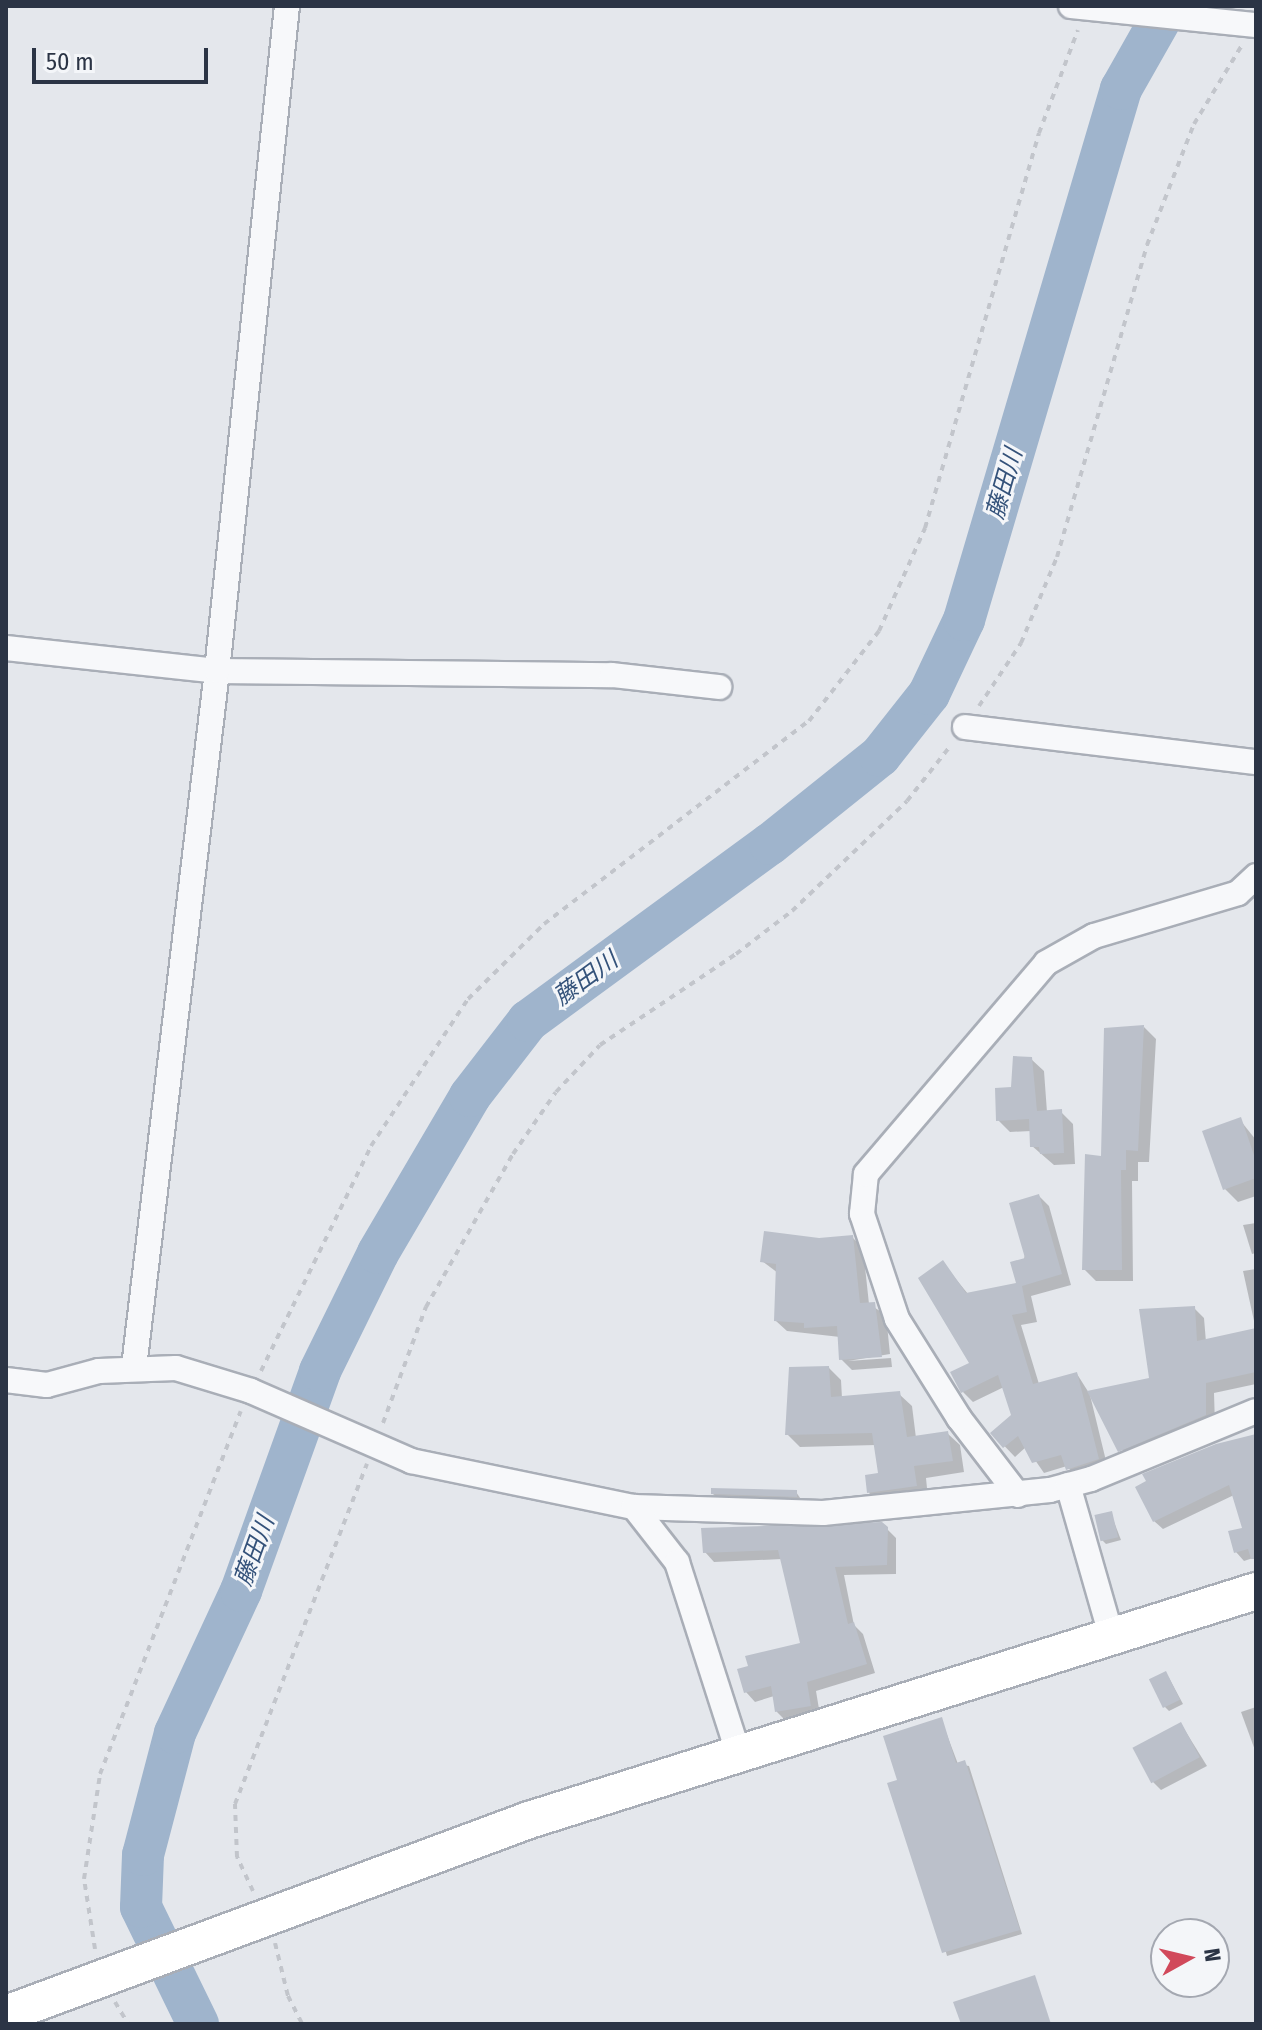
<!DOCTYPE html>
<meta charset="utf-8">
<style>
body{margin:0}
#map{position:relative;width:1262px;height:2030px;overflow:hidden;background:#e4e7ec;font-family:"Fira Sans Condensed","Noto Sans JP",sans-serif}
div>[style]{position:absolute}
.shadow>*{inset:0;background:#0003}
.river>*{height:42px;margin:-21px;padding:0 21px;transform-origin:21px;border-radius:21px;background:#9fb4cc}
.building>*{inset:0;background:#bbc0ca;transform-origin:0 0}
.path>*{height:4px;margin-top:-2px;transform-origin:0;background:repeating-linear-gradient(90deg,#c2c5cb 0 6px,transparent 0 12px)}
.roads{filter:drop-shadow(2px 0 #a9aeb7) drop-shadow(-2px 0 #a9aeb7) drop-shadow(0 2px #a9aeb7) drop-shadow(0 -2px #a9aeb7)}
.street>*{height:24px;margin:-12px;padding:0 12px;transform-origin:12px;border-radius:12px;background:#f7f8fa}
.secondary>*{height:36px;margin:-18px;padding:0 18px;transform-origin:18px;border-radius:18px;background:#fff}
span{translate:-50% -50%;white-space:nowrap;text-align:center;line-height:1.15;-webkit-text-stroke:6px #f4f6f9;paint-order:stroke}
.water-label{font-size:24px;color:#34527a;font-style:italic}
.frame{position:absolute;inset:0;border:8px solid #2b3445;pointer-events:none}
.north{position:absolute;left:1150px;top:1918px;width:80px;height:80px;box-sizing:border-box;background:#f4f6f9;border:2px solid #a4a8b1;border-radius:50%;rotate:82deg;font-size:22px;font-weight:700;line-height:32px;text-align:center;color:#2b3445}
.north::after{content:'';display:block;margin:auto;width:28px;height:36px;background:#d1495b;clip-path:polygon(50% 0,100% 100%,50% 72%,0 100%)}
.scale{position:absolute;left:32px;top:48px;width:176px;height:36px;box-sizing:border-box;border:4px solid #2b3445;border-top:0;padding-left:10px;font-size:24px;line-height:28px;white-space:nowrap;color:#2b3445;-webkit-text-stroke:6px #f4f6f9;paint-order:stroke}
</style>
<div id="map">
<div class="shadow">
<div style="clip-path:polygon(1144px 1027px,1156px 1039px,1149px 1162px,1138px 1162px,1138px 1181px,1132px 1181px,1133px 1281px,1096px 1281px,1084px 1269px,1103px 1158px)"></div>
<div style="clip-path:polygon(1031px 1059px,1044px 1071px,1047px 1112px,1061px 1112px,1073px 1124px,1075px 1164px,1054px 1165px,1032px 1146px,1031px 1131px,1010px 1132px,998px 1120px)"></div>
<div style="clip-path:polygon(1240px 1120px,1256px 1140px,1256px 1196px,1238px 1202px,1225px 1189px)"></div>
<div style="clip-path:polygon(1039px 1196px,1049px 1206px,1071px 1285px,1031px 1296px,1037px 1322px,1021px 1325px,1039px 1384px,1077px 1374px,1089px 1393px,1151px 1379px,1194px 1308px,1204px 1318px,1206px 1342px,1256px 1330px,1243px 1271px,1256px 1269px,1256px 1384px,1214px 1393px,1215px 1425px,1129px 1461px,1090px 1395px,1108px 1469px,1078px 1480px,1067px 1466px,1044px 1473px,1026px 1447px,1015px 1457px,993px 1434px,1013px 1416px,1004px 1387px,973px 1402px,963px 1392px,972px 1364px,943px 1263px,968px 1294px,1018px 1284px)"></div>
<div style="clip-path:polygon(1256px 1223px,1256px 1253px,1252px 1254px,1243px 1225px)"></div>
<div style="clip-path:polygon(852px 1237px,863px 1248px,869px 1304px,886px 1315px,890px 1354px,848px 1361px,891px 1358px,892px 1367px,852px 1370px,841px 1359px,840px 1337px,787px 1331px,776px 1321px,778px 1273px,762px 1261px,819px 1240px)"></div>
<div style="clip-path:polygon(829px 1368px,841px 1380px,842px 1398px,899px 1394px,912px 1406px,916px 1438px,947px 1433px,960px 1445px,964px 1472px,926px 1478px,928px 1498px,881px 1505px,869px 1493px,880px 1475px,876px 1445px,800px 1447px,787px 1434px)"></div>
<div style="clip-path:polygon(1256px 1436px,1256px 1557px,1244px 1561px,1236px 1552px,1244px 1529px,1234px 1495px,1163px 1529px,1154px 1521px)"></div>
<div style="clip-path:polygon(796px 1492px,805px 1505px,722px 1502px,713px 1494px)"></div>
<div style="clip-path:polygon(1111px 1514px,1121px 1540px,1106px 1544px,1102px 1540px)"></div>
<div style="clip-path:polygon(886px 1528px,896px 1538px,896px 1574px,844px 1575px,854px 1625px,863px 1634px,875px 1673px,816px 1691px,820px 1715px,786px 1721px,777px 1712px,774px 1696px,755px 1702px,746px 1692px,803px 1644px,782px 1559px,714px 1562px,705px 1552px)"></div>
<div style="clip-path:polygon(1169px 1678px,1183px 1704px,1169px 1711px,1165px 1707px)"></div>
<div style="clip-path:polygon(1256px 1707px,1256px 1753px,1241px 1712px)"></div>
<div style="clip-path:polygon(941px 1719px,958px 1764px,969px 1766px,1022px 1934px,947px 1956px,899px 1781px)"></div>
<div style="clip-path:polygon(1181px 1724px,1207px 1766px,1161px 1790px,1153px 1782px)"></div>
</div>
<div class="river">
<div style="left:198px;top:2024px;width:130px;rotate:-116deg"></div>
<div style="left:141px;top:1907px;width:52px;rotate:-87.8deg"></div>
<div style="left:143px;top:1855px;width:126px;rotate:-75.3deg"></div>
<div style="left:175px;top:1733px;width:157px;rotate:-65.1deg"></div>
<div style="left:241px;top:1591px;width:234px;rotate:-70.2deg"></div>
<div style="left:320px;top:1371px;width:131px;rotate:-63.8deg"></div>
<div style="left:378px;top:1253px;width:182px;rotate:-59.6deg"></div>
<div style="left:470px;top:1096px;width:95px;rotate:-52.3deg"></div>
<div style="left:528px;top:1021px;width:300px;rotate:-36.2deg"></div>
<div style="left:770px;top:844px;width:141px;rotate:-38.7deg"></div>
<div style="left:880px;top:756px;width:79px;rotate:-51.7deg"></div>
<div style="left:929px;top:694px;width:82px;rotate:-64.7deg"></div>
<div style="left:964px;top:620px;width:554px;rotate:-73.53deg"></div>
<div style="left:1121px;top:89px;width:95px;rotate:-60.5deg"></div>
</div>
<div class="building">
<div style="clip-path:polygon(1144px 1025px,1138px 1151px,1126px 1150px,1126px 1170px,1121px 1170px,1122px 1270px,1082px 1270px,1085px 1154px,1101px 1156px,1104px 1028px)"></div>
<div style="clip-path:polygon(1013px 1056px,1032px 1057px,1037px 1111px,1062px 1109px,1064px 1153px,1040px 1154px,1039px 1147px,1030px 1147px,1029px 1119px,996px 1121px,995px 1088px,1011px 1087px)"></div>
<div style="clip-path:polygon(1241px 1117px,1256px 1161px,1256px 1178px,1223px 1190px,1202px 1131px)"></div>
<div style="clip-path:polygon(1039px 1194px,1062px 1274px,1022px 1286px,1027px 1312px,1012px 1315px,1033px 1384px,1077px 1372px,1099px 1459px,1066px 1470px,1061px 1455px,1032px 1463px,1018px 1436px,1003px 1448px,990px 1433px,1011px 1415px,998px 1375px,961px 1393px,950px 1372px,969px 1363px,918px 1278px,943px 1260px,966px 1293px,1016px 1283px,1010px 1262px,1025px 1258px,1009px 1203px)"></div>
<div style="clip-path:polygon(764px 1231px,819px 1238px,853px 1235px,860px 1303px,875px 1302px,882px 1357px,839px 1360px,837px 1326px,804px 1328px,804px 1323px,774px 1321px,776px 1264px,760px 1262px)"></div>
<div style="clip-path:polygon(1195px 1306px,1197px 1341px,1256px 1328px,1256px 1372px,1206px 1383px,1206px 1415px,1118px 1452px,1087px 1391px,1149px 1378px,1139px 1309px)"></div>
<div style="clip-path:polygon(829px 1366px,831px 1397px,900px 1391px,907px 1437px,948px 1431px,953px 1461px,914px 1466px,917px 1486px,867px 1493px,865px 1475px,878px 1473px,872px 1433px,785px 1435px,789px 1367px)"></div>
<div style="clip-path:polygon(1256px 1434px,1256px 1559px,1251px 1559px,1248px 1549px,1234px 1553px,1228px 1531px,1242px 1528px,1229px 1485px,1153px 1522px,1135px 1487px,1146px 1481px,1142px 1474px,1216px 1444px)"></div>
<div style="clip-path:polygon(711px 1488px,797px 1490px,797px 1497px,711px 1494px)"></div>
<div style="left:1112px;top:1511px;width:27px;height:18px;rotate:77deg"></div>
<div style="clip-path:polygon(882px 1522px,888px 1527px,887px 1565px,835px 1567px,848px 1624px,854px 1622px,867px 1664px,807px 1682px,811px 1706px,775px 1712px,771px 1686px,744px 1693px,737px 1669px,748px 1666px,745px 1656px,800px 1643px,778px 1550px,703px 1553px,701px 1528px)"></div>
<div style="left:1166px;top:1671px;width:32px;height:19px;rotate:64deg"></div>
<div style="clip-path:polygon(942px 1717px,956px 1763px,965px 1760px,1020px 1930px,942px 1953px,887px 1783px,897px 1780px,883px 1736px)"></div>
<div style="left:1181px;top:1722px;width:40px;height:55px;rotate:62deg"></div>
<div style="clip-path:polygon(1035px 1975px,1051px 2024px,961px 2024px,953px 2002px)"></div>
</div>
<div class="path">
<div style="left:979px;top:706px;width:76px;rotate:-56.3deg"></div>
<div style="left:1021px;top:643px;width:93px;rotate:-67.3deg"></div>
<div style="left:1057px;top:557px;width:325px;rotate:-73.9deg"></div>
<div style="left:1147px;top:245px;width:130px;rotate:-68.8deg"></div>
<div style="left:1194px;top:124px;width:92px;rotate:-58.7deg"></div>
<div style="left:261px;top:1371px;width:250px;rotate:-63.9deg"></div>
<div style="left:371px;top:1146px;width:176px;rotate:-56.6deg"></div>
<div style="left:468px;top:999px;width:107px;rotate:-44.6deg"></div>
<div style="left:544px;top:924px;width:334px;rotate:-37.5deg"></div>
<div style="left:809px;top:721px;width:114px;rotate:-52.1deg"></div>
<div style="left:879px;top:631px;width:113px;rotate:-65.9deg"></div>
<div style="left:925px;top:528px;width:411px;rotate:-73.9deg"></div>
<div style="left:1039px;top:133px;width:110px;rotate:-69.3deg"></div>
<div style="left:383px;top:1423px;width:124px;rotate:-69.7deg"></div>
<div style="left:426px;top:1307px;width:176px;rotate:-60.4deg"></div>
<div style="left:513px;top:1154px;width:75px;rotate:-55.3deg"></div>
<div style="left:556px;top:1092px;width:64px;rotate:-46.9deg"></div>
<div style="left:600px;top:1045px;width:164px;rotate:-33.8deg"></div>
<div style="left:736px;top:954px;width:71px;rotate:-37.5deg"></div>
<div style="left:792px;top:911px;width:159px;rotate:-43.7deg"></div>
<div style="left:907px;top:801px;width:71px;rotate:-51.8deg"></div>
<div style="left:253px;top:1891px;width:38px;rotate:-115deg"></div>
<div style="left:237px;top:1857px;width:53px;rotate:-92.2deg"></div>
<div style="left:235px;top:1804px;width:365px;rotate:-68.8deg"></div>
<div style="left:275px;top:1943px;width:55px;rotate:76.2deg"></div>
<div style="left:288px;top:1996px;width:31px;rotate:63deg"></div>
<div style="left:95px;top:1949px;width:71px;rotate:-98.9deg"></div>
<div style="left:84px;top:1879px;width:106px;rotate:-81.3deg"></div>
<div style="left:100px;top:1774px;width:389px;rotate:-68.8deg"></div>
<div style="left:115px;top:2002px;width:26px;rotate:59deg"></div>
</div>
<div class="roads">
<div class="street">
<div style="left:1071px;top:6px;width:186px;rotate:5.9deg"></div>
<div style="left:6px;top:648px;width:212px;rotate:6.2deg"></div>
<div style="left:217px;top:671px;width:395px;rotate:0.6deg"></div>
<div style="left:612px;top:675px;width:108px;rotate:6.4deg"></div>
<div style="left:965px;top:727px;width:293px;rotate:6.9deg"></div>
<div style="left:134px;top:1367px;width:701px;rotate:-83.2deg"></div>
<div style="left:217px;top:671px;width:669px;rotate:-83.99deg"></div>
<div style="left:6px;top:1380px;width:41px;rotate:7deg"></div>
<div style="left:47px;top:1385px;width:54px;rotate:-15.1deg"></div>
<div style="left:99px;top:1371px;width:77px;rotate:-2.2deg"></div>
<div style="left:176px;top:1368px;width:78px;rotate:17deg"></div>
<div style="left:251px;top:1391px;width:175px;rotate:23.6deg"></div>
<div style="left:411px;top:1461px;width:228px;rotate:11.7deg"></div>
<div style="left:634px;top:1507px;width:189px;rotate:1.8deg"></div>
<div style="left:823px;top:1513px;width:228px;rotate:-5.8deg"></div>
<div style="left:1050px;top:1490px;width:42px;rotate:-15deg"></div>
<div style="left:1091px;top:1479px;width:178px;rotate:-22.4deg"></div>
<div style="left:1068px;top:1485px;width:159px;rotate:74deg"></div>
<div style="left:1018px;top:1495px;width:97px;rotate:-127.5deg"></div>
<div style="left:959px;top:1418px;width:117px;rotate:-122.1deg"></div>
<div style="left:897px;top:1319px;width:111px;rotate:-108.4deg"></div>
<div style="left:862px;top:1214px;width:40px;rotate:-84.3deg"></div>
<div style="left:866px;top:1174px;width:277px;rotate:-49.5deg"></div>
<div style="left:1046px;top:963px;width:55px;rotate:-29.4deg"></div>
<div style="left:1094px;top:936px;width:150px;rotate:-16.6deg"></div>
<div style="left:1238px;top:893px;width:25px;rotate:-43deg"></div>
<div style="left:634px;top:1507px;width:70px;rotate:52deg"></div>
<div style="left:677px;top:1562px;width:200px;rotate:72.2deg"></div>
</div>
<div class="secondary">
<div style="left:6px;top:2014px;width:558px;rotate:-20.35deg"></div>
<div style="left:529px;top:1820px;width:762px;rotate:-17.48deg"></div>
</div>
</div>
<div class="water-label">
<span style="left:1005px;top:484px;rotate:-74deg">藤田川</span>
<span style="left:586px;top:979px;rotate:-36deg">藤田川</span>
<span style="left:255px;top:1551px;rotate:-70deg">藤田川</span>
</div>
<div class="frame"></div>
<div class="north">N</div>
<div class="scale">50 m</div>
</div>
